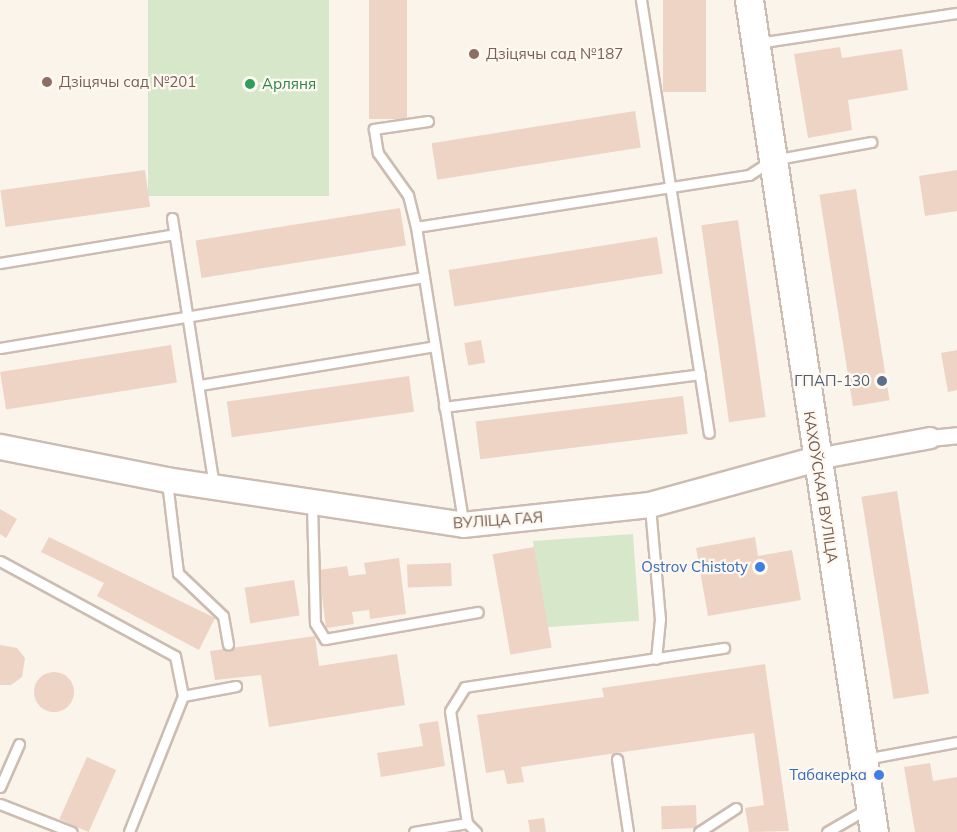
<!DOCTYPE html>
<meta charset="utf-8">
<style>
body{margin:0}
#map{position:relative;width:957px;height:832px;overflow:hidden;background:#fbf4ea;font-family:Mulish,sans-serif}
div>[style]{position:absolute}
.green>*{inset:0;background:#d6e8c9;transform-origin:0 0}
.building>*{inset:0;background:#eed4c4;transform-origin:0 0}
.round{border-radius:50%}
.roads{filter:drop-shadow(2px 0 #ccbcb1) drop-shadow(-2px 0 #ccbcb1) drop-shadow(0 2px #ccbcb1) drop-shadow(0 -2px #ccbcb1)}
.service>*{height:9px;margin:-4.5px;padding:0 4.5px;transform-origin:4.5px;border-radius:4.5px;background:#fff}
.pedestrian>*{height:15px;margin:-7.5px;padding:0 7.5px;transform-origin:7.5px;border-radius:7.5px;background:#fff}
.minor>*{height:20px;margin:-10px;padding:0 10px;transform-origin:10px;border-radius:10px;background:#fff}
.tertiary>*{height:24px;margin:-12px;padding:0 12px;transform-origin:12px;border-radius:12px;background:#fff}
.secondary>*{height:27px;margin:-13.5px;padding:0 13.5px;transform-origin:13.5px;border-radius:13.5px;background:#fff}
.dots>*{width:16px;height:16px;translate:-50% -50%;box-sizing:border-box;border:3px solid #fef8f0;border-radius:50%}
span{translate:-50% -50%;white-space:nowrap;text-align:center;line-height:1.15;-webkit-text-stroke:4.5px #fef8f0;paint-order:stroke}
.education-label{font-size:15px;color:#785e54}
.left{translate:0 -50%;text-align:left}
.leisure-label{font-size:15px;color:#27864d}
.service-label{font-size:15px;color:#4e5e75}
.right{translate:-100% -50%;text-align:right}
.street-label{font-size:15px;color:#745c4f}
.shop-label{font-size:15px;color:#366cbe}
</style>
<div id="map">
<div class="green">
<div style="left:148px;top:0;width:181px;height:196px"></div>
<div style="left:633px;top:534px;width:87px;height:100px;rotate:86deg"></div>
</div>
<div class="building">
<div style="left:369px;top:0;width:38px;height:119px"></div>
<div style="left:663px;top:0;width:43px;height:92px"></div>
<div style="clip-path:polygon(840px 47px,842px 58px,902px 49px,908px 90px,848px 100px,852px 130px,808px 138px,794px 54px)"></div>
<div style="left:635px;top:111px;width:37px;height:206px;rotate:81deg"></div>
<div style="left:145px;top:170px;width:37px;height:146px;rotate:82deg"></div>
<div style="clip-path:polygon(957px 170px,957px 211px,925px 216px,919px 176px)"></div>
<div style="left:856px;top:189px;width:214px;height:37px;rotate:81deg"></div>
<div style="left:400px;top:208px;width:38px;height:207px;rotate:81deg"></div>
<div style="left:738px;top:220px;width:199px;height:37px;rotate:82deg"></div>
<div style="left:657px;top:237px;width:37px;height:211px;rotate:81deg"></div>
<div style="left:481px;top:340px;width:23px;height:17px;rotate:80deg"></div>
<div style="left:171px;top:345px;width:38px;height:173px;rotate:81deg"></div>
<div style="clip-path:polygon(957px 350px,957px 390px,948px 392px,941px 353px)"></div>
<div style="left:409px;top:376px;width:36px;height:184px;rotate:82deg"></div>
<div style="left:683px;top:396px;width:38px;height:209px;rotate:83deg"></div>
<div style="left:897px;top:491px;width:205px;height:36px;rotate:81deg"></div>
<div style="clip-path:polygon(0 509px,17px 519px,6px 538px,0 534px)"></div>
<div style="clip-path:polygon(49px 537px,215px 618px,199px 650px,97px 596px,104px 583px,41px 552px)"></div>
<div style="clip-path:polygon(755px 537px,758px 556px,792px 550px,801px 600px,708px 616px,696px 548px)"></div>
<div style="left:534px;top:547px;width:102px;height:42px;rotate:80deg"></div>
<div style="clip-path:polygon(399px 558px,406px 614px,370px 619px,369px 610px,352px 612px,354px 624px,326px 628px,319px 570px,347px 566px,349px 576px,366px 574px,364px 563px)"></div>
<div style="left:451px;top:563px;width:23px;height:44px;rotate:88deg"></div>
<div style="left:294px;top:580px;width:36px;height:50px;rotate:81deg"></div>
<div style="clip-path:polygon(315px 636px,319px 666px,397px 654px,405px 705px,269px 727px,261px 675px,215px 680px,210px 651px)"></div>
<div style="clip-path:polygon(0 645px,17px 648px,25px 658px,22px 677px,11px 685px,0 685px)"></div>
<div style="clip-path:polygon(765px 664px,789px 831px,749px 832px,745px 808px,764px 805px,754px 733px,521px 767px,524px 782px,507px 784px,504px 770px,486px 773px,477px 715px,604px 697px,602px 688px)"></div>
<div class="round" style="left:34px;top:672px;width:40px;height:40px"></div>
<div style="clip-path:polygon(438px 721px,445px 766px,381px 777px,377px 753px,423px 746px,419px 724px)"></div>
<div style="left:87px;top:757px;width:32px;height:68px;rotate:24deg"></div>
<div style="clip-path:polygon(930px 763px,933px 781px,957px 777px,957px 832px,915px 832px,904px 767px)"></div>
<div style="left:696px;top:805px;width:23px;height:35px;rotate:88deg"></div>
<div style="clip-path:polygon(544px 818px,546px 832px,530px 832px,528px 820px)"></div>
</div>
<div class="roads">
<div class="service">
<div style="left:641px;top:0;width:438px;rotate:81.1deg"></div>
<div style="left:758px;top:43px;width:201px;rotate:-8.6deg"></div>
<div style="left:428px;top:121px;width:55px;rotate:171.6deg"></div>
<div style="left:374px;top:129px;width:24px;rotate:81deg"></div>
<div style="left:378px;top:153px;width:52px;rotate:54.5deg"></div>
<div style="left:408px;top:195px;width:33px;rotate:76deg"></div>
<div style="left:416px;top:227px;width:299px;rotate:80.9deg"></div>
<div style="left:172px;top:218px;width:270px;rotate:81.1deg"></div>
<div style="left:416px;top:227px;width:337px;rotate:-8.9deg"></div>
<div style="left:749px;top:175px;width:27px;rotate:-33deg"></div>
<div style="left:772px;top:160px;width:101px;rotate:-10.3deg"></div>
<div style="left:0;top:263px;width:177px;rotate:-9.4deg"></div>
<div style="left:0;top:348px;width:430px;rotate:-9.5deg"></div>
<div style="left:200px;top:385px;width:238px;rotate:-9.4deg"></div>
<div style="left:444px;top:407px;width:258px;rotate:-7.3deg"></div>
<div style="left:167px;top:482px;width:92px;rotate:83.1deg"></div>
<div style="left:178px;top:573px;width:62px;rotate:43.7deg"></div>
<div style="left:223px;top:616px;width:29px;rotate:80deg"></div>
<div style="left:312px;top:503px;width:120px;rotate:88.6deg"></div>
<div style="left:315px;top:623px;width:19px;rotate:58deg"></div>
<div style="left:325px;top:639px;width:155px;rotate:-10deg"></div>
<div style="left:650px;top:507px;width:112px;rotate:84.9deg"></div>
<div style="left:660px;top:619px;width:40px;rotate:95.7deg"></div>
<div style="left:0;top:561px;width:199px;rotate:28.5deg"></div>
<div style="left:175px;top:656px;width:41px;rotate:78.7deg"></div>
<div style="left:183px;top:696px;width:146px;rotate:111.7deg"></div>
<div style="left:183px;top:696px;width:54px;rotate:-10.7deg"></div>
<div style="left:617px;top:759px;width:74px;rotate:81.4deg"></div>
<div style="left:865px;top:759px;width:94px;rotate:-10.5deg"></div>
<div style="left:0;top:787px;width:47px;rotate:-66.2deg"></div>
<div style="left:0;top:804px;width:77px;rotate:21.3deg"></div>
<div style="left:467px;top:823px;width:113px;rotate:-98.6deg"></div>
<div style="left:450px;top:711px;width:28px;rotate:-58deg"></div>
<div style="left:465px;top:687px;width:262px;rotate:-8.6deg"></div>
<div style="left:414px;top:832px;width:54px;rotate:-9.6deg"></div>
<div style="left:467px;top:823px;width:13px;rotate:45deg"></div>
<div style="left:699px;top:832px;width:44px;rotate:-33deg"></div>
<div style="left:827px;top:832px;width:48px;rotate:-30.3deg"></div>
</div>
<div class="pedestrian">
<div style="left:930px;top:438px;width:27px;rotate:-6deg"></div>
</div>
<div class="minor">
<div style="left:817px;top:459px;width:115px;rotate:-10.5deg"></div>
</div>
<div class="tertiary">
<div style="left:0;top:447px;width:170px;rotate:11.2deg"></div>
<div style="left:167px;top:480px;width:299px;rotate:8.6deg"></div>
<div style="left:463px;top:525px;width:188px;rotate:-6.1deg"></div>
<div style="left:650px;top:505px;width:173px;rotate:-15.4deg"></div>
</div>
<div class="secondary">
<div style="left:749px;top:0;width:841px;rotate:81.46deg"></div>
</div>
</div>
<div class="dots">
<div style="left:474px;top:54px;background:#8d6e63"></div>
<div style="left:47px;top:82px;background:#8d6e63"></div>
<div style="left:250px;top:84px;background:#2e9e5b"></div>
<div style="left:882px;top:381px;background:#5c6f8a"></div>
<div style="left:760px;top:567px;background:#3f7fe0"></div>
<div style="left:879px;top:775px;background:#3f7fe0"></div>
</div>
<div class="education-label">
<span class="left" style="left:486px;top:54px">Дзіцячы сад №187</span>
<span class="left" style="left:59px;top:82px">Дзіцячы сад №201</span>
</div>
<div class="leisure-label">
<span class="left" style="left:262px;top:84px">Арляня</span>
</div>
<div class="service-label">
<span class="right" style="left:870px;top:381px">ГПАП-130</span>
</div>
<div class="street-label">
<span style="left:821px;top:487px;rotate:81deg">КАХОЎСКАЯ ВУЛІЦА</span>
<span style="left:498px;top:520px;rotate:-4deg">ВУЛІЦА ГАЯ</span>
</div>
<div class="shop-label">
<span class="right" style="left:748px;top:567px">Ostrov Chistoty</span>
<span class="right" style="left:867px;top:775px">Табакерка</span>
</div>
</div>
